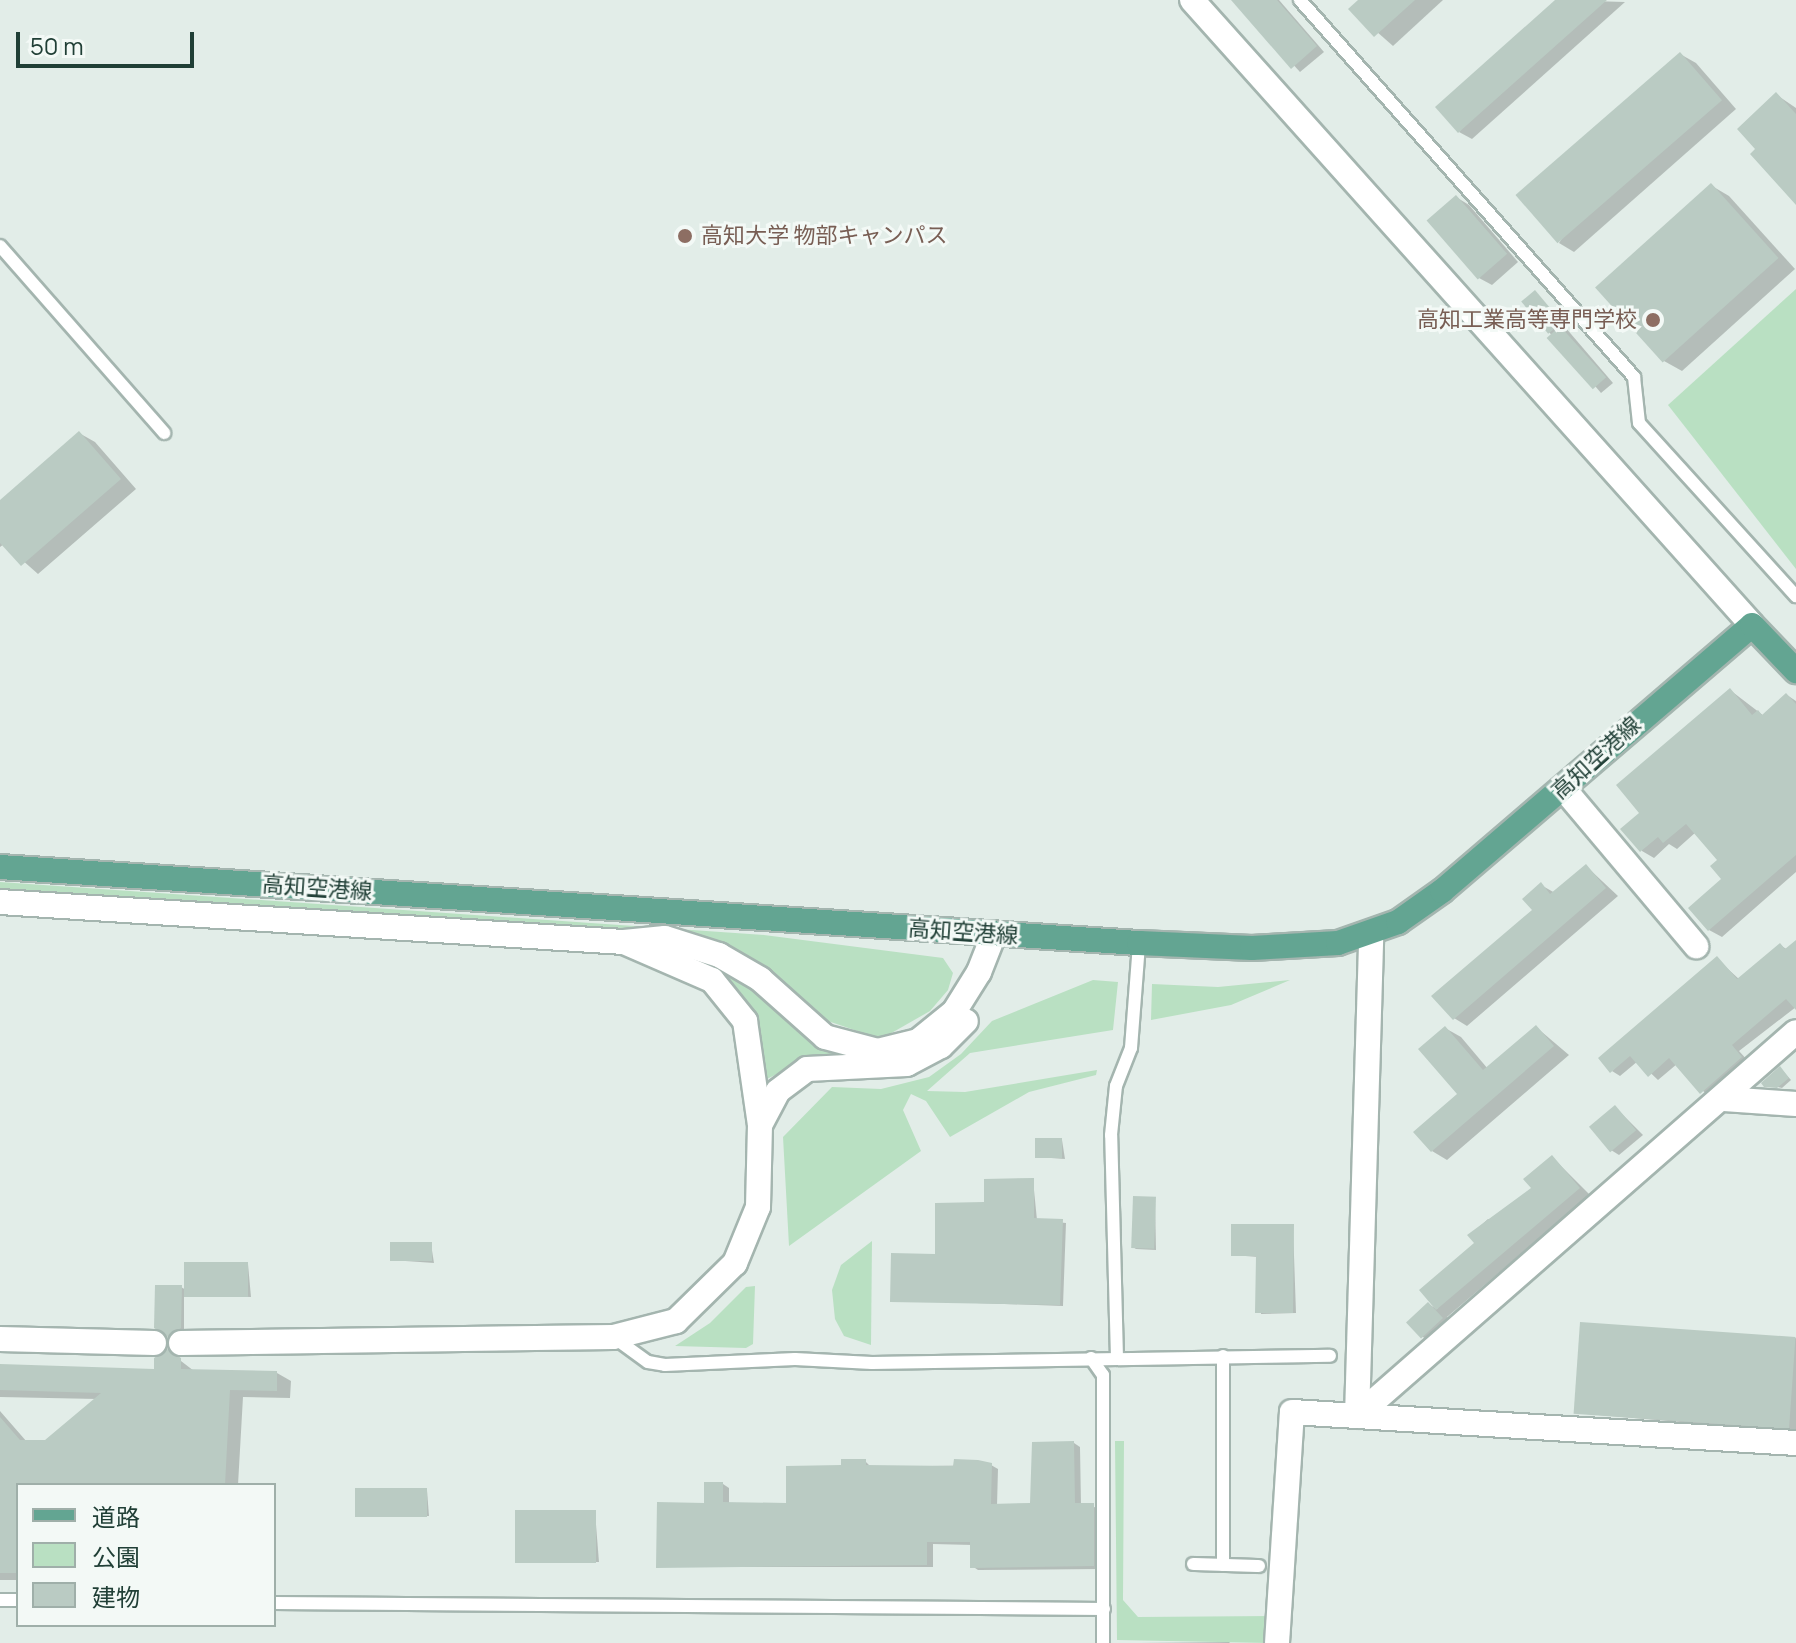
<!DOCTYPE html>
<meta charset="utf-8">
<style>
body{margin:0}
#map{position:relative;width:1796px;height:1643px;overflow:hidden;background:#e2ede8;font-family:Manrope,"Noto Sans JP",sans-serif}
div>[style]{position:absolute}
.green>*{inset:0;background:#b9e0c2}
.shadow>*{inset:0;background:#0003}
.building>*{inset:0;background:#bacbc3;transform-origin:0 0}
.roads{filter:drop-shadow(2px 0 #a4b5af) drop-shadow(-2px 0 #a4b5af) drop-shadow(0 2px #a4b5af) drop-shadow(0 -2px #a4b5af)}
.service>*{height:12px;margin:-6px;padding:0 6px;transform-origin:6px;border-radius:6px;background:#fff}
.minor>*{height:24px;margin:-12px;padding:0 12px;transform-origin:12px;border-radius:12px;background:#fff}
.tertiary>*{height:24px;margin:-12px;padding:0 12px;transform-origin:12px;border-radius:12px;background:#fff}
.primary>*{height:24px;margin:-12px;padding:0 12px;transform-origin:12px;border-radius:12px;background:#63a592}
.dots>*{width:22px;height:22px;translate:-50% -50%;box-sizing:border-box;border:4px solid #f3f9f6;border-radius:50%}
span{translate:-50% -50%;white-space:nowrap;text-align:center;line-height:1.15;-webkit-text-stroke:6px #f3f9f6;paint-order:stroke}
.education-label{font-size:22px;color:#785e54}
.left{translate:0 -50%;text-align:left}
.right{translate:-100% -50%;text-align:right}
.street-label{font-size:22px;color:#203f36}
.legend{position:absolute;left:16px;top:1483px;width:260px;height:144px;box-sizing:border-box;background:#f3f9f6;border:2px solid #9fafa9;margin:0;padding:10px 14px;list-style:none;font-size:24px;color:#203f36}
.legend li{display:flex;align-items:center;gap:16px;height:40px}
.legend b{width:40px;border:2px solid #9fafa9}
.scale{position:absolute;left:16px;top:32px;width:178px;height:36px;box-sizing:border-box;border:4px solid #203f36;border-top:0;padding-left:10px;font-size:24px;line-height:28px;white-space:nowrap;color:#203f36;-webkit-text-stroke:6px #f3f9f6;paint-order:stroke}
</style>
<div id="map">
<div class="green">
<div style="clip-path:polygon(1796px 289px,1796px 569px,1668px 405px)"></div>
<div style="clip-path:polygon(0 882px,764px 935px,943px 958px,953px 973px,948px 990px,930px 1011px,881px 1039px,816px 1017px,766px 970px,669px 932px,0 890px)"></div>
<div style="clip-path:polygon(726px 970px,755px 987px,817px 1046px,867px 1059px,805px 1060px,763px 1081px,753px 1018px,721px 976px)"></div>
<div style="clip-path:polygon(1093px 980px,1118px 982px,1113px 1030px,970px 1053px,927px 1091px,965px 1092px,1097px 1070px,1096px 1075px,1029px 1092px,950px 1137px,926px 1101px,911px 1094px,903px 1110px,921px 1151px,789px 1246px,783px 1137px,832px 1087px,881px 1089px,929px 1077px,961px 1054px,992px 1021px)"></div>
<div style="clip-path:polygon(1290px 980px,1231px 1005px,1151px 1020px,1152px 984px,1218px 987px)"></div>
<div style="clip-path:polygon(872px 1241px,871px 1345px,844px 1336px,835px 1319px,832px 1290px,841px 1265px)"></div>
<div style="clip-path:polygon(755px 1286px,753px 1344px,746px 1348px,675px 1346px,710px 1323px,746px 1287px)"></div>
<div style="clip-path:polygon(1115px 1441px,1124px 1441px,1123px 1600px,1138px 1617px,1272px 1616px,1270px 1643px,1117px 1640px)"></div>
</div>
<div class="shadow">
<div style="clip-path:polygon(1234px 0,1279px 0,1324px 52px,1300px 72px)"></div>
<div style="clip-path:polygon(1361px 0,1443px 0,1393px 46px,1351px 9px)"></div>
<div style="clip-path:polygon(1558px 0,1625px 2px,1472px 139px,1459px 132px)"></div>
<div style="clip-path:polygon(1680px 54px,1696px 63px,1736px 109px,1574px 252px,1559px 243px)"></div>
<div style="clip-path:polygon(1777px 95px,1796px 108px,1796px 202px,1758px 149px)"></div>
<div style="clip-path:polygon(1712px 186px,1729px 196px,1795px 269px,1682px 371px,1664px 361px,1599px 288px)"></div>
<div style="clip-path:polygon(1456px 197px,1469px 205px,1518px 262px,1492px 285px,1479px 278px)"></div>
<div style="clip-path:polygon(1535px 292px,1613px 383px,1601px 393px,1549px 332px)"></div>
<div style="clip-path:polygon(79px 433px,95px 442px,136px 489px,38px 574px,4px 544px,0 547px,0 502px)"></div>
<div style="clip-path:polygon(1730px 690px,1764px 716px,1787px 695px,1796px 701px,1796px 872px,1722px 937px,1709px 930px,1724px 879px,1720px 860px,1696px 832px,1677px 849px,1669px 844px,1654px 858px,1642px 851px,1642px 813px)"></div>
<div style="clip-path:polygon(1586px 866px,1618px 896px,1467px 1026px,1454px 1018px,1534px 910px,1541px 885px,1555px 893px)"></div>
<div style="clip-path:polygon(1796px 942px,1796px 1007px,1739px 1051px,1750px 1063px,1709px 1097px,1677px 1064px,1658px 1080px,1638px 1061px,1620px 1076px,1612px 1071px,1717px 959px,1740px 980px,1780px 945px,1788px 950px)"></div>
<div style="clip-path:polygon(1536px 1027px,1569px 1055px,1447px 1160px,1432px 1151px,1460px 1095px,1445px 1028px,1461px 1037px,1488px 1069px)"></div>
<div style="clip-path:polygon(1783px 1071px,1791px 1080px,1782px 1088px,1766px 1084px)"></div>
<div style="clip-path:polygon(1615px 1107px,1643px 1135px,1619px 1155px,1611px 1150px)"></div>
<div style="clip-path:polygon(1062px 1140px,1065px 1159px,1037px 1157px)"></div>
<div style="clip-path:polygon(1552px 1157px,1590px 1195px,1447px 1317px,1457px 1328px,1437px 1345px,1421px 1336px,1428px 1304px,1437px 1309px,1477px 1243px,1470px 1235px,1488px 1219px,1494px 1222px,1534px 1188px)"></div>
<div style="clip-path:polygon(1033px 1180px,1037px 1220px,1066px 1223px,1063px 1306px,892px 1300px,986px 1204px)"></div>
<div style="clip-path:polygon(1155px 1199px,1156px 1250px,1136px 1249px,1133px 1247px)"></div>
<div style="clip-path:polygon(1293px 1226px,1296px 1313px,1261px 1314px,1258px 1257px,1233px 1255px)"></div>
<div style="clip-path:polygon(431px 1244px,434px 1263px,391px 1260px)"></div>
<div style="clip-path:polygon(248px 1264px,251px 1297px,184px 1295px,184px 1330px,172px 1337px,156px 1327px,181px 1287px,186px 1290px)"></div>
<div style="clip-path:polygon(1796px 1338px,1796px 1432px,1575px 1413px)"></div>
<div style="clip-path:polygon(168px 1351px,194px 1371px,277px 1373px,291px 1381px,290px 1398px,243px 1397px,238px 1485px,18px 1485px,18px 1580px,0 1580px,0 1411px,27px 1442px,46px 1442px,97px 1399px,0 1397px,0 1366px,156px 1371px)"></div>
<div style="clip-path:polygon(1074px 1443px,1080px 1447px,1081px 1505px,1100px 1508px,1100px 1569px,978px 1570px,972px 1566px,972px 1545px,933px 1544px,933px 1567px,658px 1567px,723px 1484px,729px 1488px,729px 1504px,788px 1505px,842px 1467px,865px 1461px,871px 1467px,991px 1465px,998px 1469px,997px 1506px,1032px 1505px)"></div>
<div style="clip-path:polygon(427px 1490px,429px 1516px,357px 1516px)"></div>
<div style="clip-path:polygon(595px 1512px,599px 1562px,517px 1562px)"></div>
<div style="clip-path:polygon(1229px 1642px,1230px 1643px,1138px 1643px)"></div>
</div>
<div class="building">
<div style="clip-path:polygon(1231px 0,1277px 0,1317px 46px,1291px 69px)"></div>
<div style="clip-path:polygon(1358px 0,1415px 0,1374px 37px,1348px 9px)"></div>
<div style="clip-path:polygon(1555px 0,1607px 0,1458px 133px,1435px 107px)"></div>
<div style="left:1680px;top:52px;width:64px;height:218px;rotate:49deg"></div>
<div style="clip-path:polygon(1776px 92px,1796px 114px,1796px 205px,1750px 154px,1755px 149px,1737px 129px)"></div>
<div style="left:1711px;top:183px;width:101px;height:156px;rotate:48deg"></div>
<div style="left:1456px;top:195px;width:78px;height:39px;rotate:49deg"></div>
<div style="left:1535px;top:290px;width:42px;height:18px;rotate:50deg"></div>
<div style="left:1560px;top:326px;width:69px;height:18px;rotate:48deg"></div>
<div style="clip-path:polygon(79px 431px,121px 479px,21px 566px,0 543px,0 500px)"></div>
<div style="clip-path:polygon(1730px 688px,1752px 715px,1758px 710px,1762px 715px,1786px 693px,1796px 704px,1796px 855px,1708px 931px,1688px 908px,1721px 879px,1710px 866px,1717px 860px,1686px 824px,1663px 843px,1658px 837px,1640px 852px,1620px 829px,1639px 813px,1616px 785px)"></div>
<div style="clip-path:polygon(1586px 864px,1606px 888px,1453px 1020px,1431px 996px,1532px 910px,1522px 899px,1541px 882px,1550px 894px)"></div>
<div style="clip-path:polygon(1796px 940px,1796px 1010px,1786px 999px,1732px 1045px,1742px 1057px,1700px 1094px,1669px 1058px,1648px 1077px,1630px 1056px,1610px 1073px,1598px 1058px,1717px 956px,1737px 979px,1780px 943px,1785px 949px)"></div>
<div style="clip-path:polygon(1536px 1025px,1554px 1046px,1431px 1152px,1413px 1132px,1457px 1094px,1418px 1049px,1445px 1026px,1483px 1070px)"></div>
<div style="clip-path:polygon(1780px 1066px,1789px 1078px,1777px 1088px,1764px 1087px,1761px 1083px)"></div>
<div style="left:1615px;top:1105px;width:33px;height:34px;rotate:50deg"></div>
<div style="left:1035px;top:1138px;width:27px;height:20px"></div>
<div style="clip-path:polygon(1552px 1155px,1580px 1188px,1436px 1310px,1419px 1290px,1474px 1243px,1467px 1235px,1531px 1188px,1523px 1179px)"></div>
<div style="clip-path:polygon(1034px 1178px,1034px 1218px,1063px 1219px,1060px 1305px,890px 1302px,891px 1253px,935px 1254px,935px 1203px,984px 1202px,984px 1179px)"></div>
<div style="left:1133px;top:1196px;width:23px;height:52px;rotate:2deg"></div>
<div style="clip-path:polygon(1231px 1224px,1294px 1224px,1293px 1313px,1255px 1313px,1256px 1256px,1231px 1256px)"></div>
<div style="left:390px;top:1242px;width:42px;height:19px"></div>
<div style="left:184px;top:1262px;width:64px;height:35px"></div>
<div style="clip-path:polygon(155px 1285px,182px 1285px,181px 1328px,168px 1337px,154px 1328px)"></div>
<div style="left:1428px;top:1302px;width:22px;height:30px;rotate:47deg"></div>
<div style="left:1580px;top:1322px;width:216px;height:92px;rotate:4deg"></div>
<div style="clip-path:polygon(167px 1349px,181px 1358px,181px 1369px,277px 1371px,277px 1391px,230px 1390px,225px 1485px,18px 1485px,18px 1573px,0 1573px,0 1417px,20px 1440px,45px 1440px,101px 1393px,0 1390px,0 1364px,154px 1369px,154px 1358px)"></div>
<div style="clip-path:polygon(1074px 1441px,1075px 1503px,1094px 1503px,1094px 1566px,970px 1568px,970px 1542px,927px 1542px,927px 1565px,656px 1568px,657px 1502px,704px 1503px,704px 1482px,723px 1482px,723px 1502px,786px 1503px,786px 1466px,841px 1465px,841px 1459px,866px 1459px,866px 1465px,953px 1466px,954px 1459px,978px 1460px,992px 1463px,991px 1504px,1030px 1503px,1032px 1442px)"></div>
<div style="left:355px;top:1488px;width:72px;height:29px"></div>
<div style="left:515px;top:1510px;width:81px;height:53px"></div>
</div>
<div class="roads">
<div class="service">
<div style="left:1300px;top:0;width:504px;rotate:48.46deg"></div>
<div style="left:1634px;top:377px;width:46px;rotate:83.8deg"></div>
<div style="left:1639px;top:423px;width:234px;rotate:47.8deg"></div>
<div style="left:0;top:246px;width:249px;rotate:48.7deg"></div>
<div style="left:616px;top:1339px;width:39px;rotate:36deg"></div>
<div style="left:648px;top:1362px;width:17px;rotate:10deg"></div>
<div style="left:665px;top:1365px;width:130px;rotate:-2.6deg"></div>
<div style="left:795px;top:1359px;width:77px;rotate:3deg"></div>
<div style="left:872px;top:1363px;width:458px;rotate:-0.9deg"></div>
<div style="left:1223px;top:1356px;width:209px;rotate:90deg"></div>
<div style="left:1091px;top:1358px;width:21px;rotate:55deg"></div>
<div style="left:1103px;top:1375px;width:268px;rotate:90deg"></div>
<div style="left:1117px;top:1358px;width:223px;rotate:-91.5deg"></div>
<div style="left:1111px;top:1135px;width:49px;rotate:-84.2deg"></div>
<div style="left:1116px;top:1086px;width:41px;rotate:-68.5deg"></div>
<div style="left:1131px;top:1048px;width:105px;rotate:-85.6deg"></div>
<div style="left:1193px;top:1564px;width:66px;rotate:1.7deg"></div>
<div style="left:0;top:1600px;width:18px"></div>
<div style="left:274px;top:1603px;width:830px;rotate:0.41deg"></div>
</div>
<div class="minor">
<div style="left:1563px;top:788px;width:207px;rotate:49.9deg"></div>
<div style="left:624px;top:942px;width:41px;rotate:-5.6deg"></div>
<div style="left:665px;top:938px;width:57px;rotate:17.5deg"></div>
<div style="left:719px;top:955px;width:48px;rotate:30.3deg"></div>
<div style="left:760px;top:979px;width:87px;rotate:41.7deg"></div>
<div style="left:825px;top:1037px;width:55px;rotate:14.8deg"></div>
<div style="left:878px;top:1051px;width:41px;rotate:-14deg"></div>
<div style="left:918px;top:1041px;width:46px;rotate:-38.9deg"></div>
<div style="left:954px;top:1012px;width:47px;rotate:-58deg"></div>
<div style="left:979px;top:972px;width:41px;rotate:-68.5deg"></div>
<div style="left:1724px;top:1099px;width:72px;rotate:4deg"></div>
<div style="left:760px;top:1125px;width:38px;rotate:-62deg"></div>
<div style="left:778px;top:1091px;width:36px;rotate:-37deg"></div>
<div style="left:807px;top:1069px;width:100px;rotate:-2.9deg"></div>
<div style="left:907px;top:1064px;width:38px;rotate:-28deg"></div>
<div style="left:941px;top:1046px;width:35px;rotate:-45deg"></div>
<div style="left:1357px;top:1416px;width:583px;rotate:-41.18deg"></div>
<div style="left:1357px;top:1416px;width:482px;rotate:-88.3deg"></div>
<div style="left:1277px;top:1643px;width:231px;rotate:-86.3deg"></div>
<div style="left:1292px;top:1412px;width:505px;rotate:3.52deg"></div>
</div>
<div class="tertiary">
<div style="left:1192px;top:0;width:839px;rotate:48.14deg"></div>
<div style="left:0;top:902px;width:625px;rotate:3.67deg"></div>
<div style="left:624px;top:942px;width:96px;rotate:23.4deg"></div>
<div style="left:712px;top:980px;width:53px;rotate:51.2deg"></div>
<div style="left:745px;top:1021px;width:105px;rotate:81.8deg"></div>
<div style="left:760px;top:1125px;width:82px;rotate:91.4deg"></div>
<div style="left:758px;top:1207px;width:61px;rotate:112.3deg"></div>
<div style="left:735px;top:1263px;width:83px;rotate:135.5deg"></div>
<div style="left:676px;top:1321px;width:65px;rotate:165.7deg"></div>
<div style="left:613px;top:1337px;width:432px;rotate:179.2deg"></div>
<div style="left:0;top:1339px;width:154px;rotate:1.5deg"></div>
</div>
<div class="primary">
<div style="left:0;top:867px;width:1142px;rotate:3.82deg"></div>
<div style="left:1139px;top:943px;width:113px;rotate:2.5deg"></div>
<div style="left:1252px;top:948px;width:86px;rotate:-3.3deg"></div>
<div style="left:1338px;top:943px;width:64px;rotate:-19.3deg"></div>
<div style="left:1398px;top:922px;width:54px;rotate:-35.2deg"></div>
<div style="left:1442px;top:891px;width:408px;rotate:-40.6deg"></div>
<div style="left:1752px;top:625px;width:64px;rotate:46.3deg"></div>
</div>
</div>
<div class="dots">
<div style="left:685px;top:236px;background:#8d6e63"></div>
<div style="left:1653px;top:320px;background:#8d6e63"></div>
</div>
<div class="education-label">
<span class="left" style="left:701px;top:236px">高知大学 物部キャンパス</span>
<span class="right" style="left:1637px;top:320px">高知工業高等専門学校</span>
</div>
<div class="street-label">
<span style="left:1596px;top:758px;rotate:-42deg">高知空港線</span>
<span style="left:317px;top:888px;rotate:4deg">高知空港線</span>
<span style="left:963px;top:932px;rotate:4deg">高知空港線</span>
</div>
<ul class="legend">
<li><b style="height:10px;background:#63a592"></b>道路</li>
<li><b style="height:22px;background:#b9e0c2"></b>公園</li>
<li><b style="height:22px;background:#bacbc3"></b>建物</li>
</ul>
<div class="scale">50 m</div>
</div>
